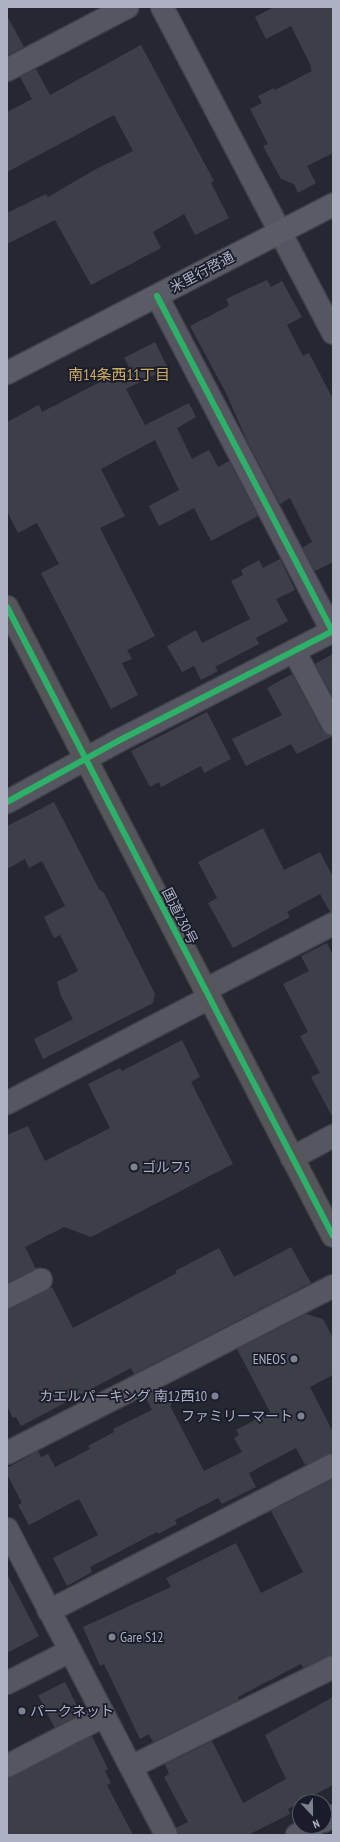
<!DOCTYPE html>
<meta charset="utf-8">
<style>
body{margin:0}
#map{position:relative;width:340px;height:1842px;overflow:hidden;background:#262831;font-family:"PT Sans Narrow","Noto Sans JP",sans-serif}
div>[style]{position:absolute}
.building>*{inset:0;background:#3d3f48;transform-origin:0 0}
.roads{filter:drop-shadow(1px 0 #41434b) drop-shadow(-1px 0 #41434b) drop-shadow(0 1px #41434b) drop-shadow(0 -1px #41434b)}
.street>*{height:22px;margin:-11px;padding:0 11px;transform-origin:11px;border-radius:11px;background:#555660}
.secondary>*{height:22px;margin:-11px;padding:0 11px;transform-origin:11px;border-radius:11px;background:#595b65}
.highway>*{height:22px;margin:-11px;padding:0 11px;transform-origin:11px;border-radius:11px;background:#55565a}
.cycleway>*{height:6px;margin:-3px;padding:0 3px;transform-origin:3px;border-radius:3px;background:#2db169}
.dots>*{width:11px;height:11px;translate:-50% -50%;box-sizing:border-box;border:2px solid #1a1c2b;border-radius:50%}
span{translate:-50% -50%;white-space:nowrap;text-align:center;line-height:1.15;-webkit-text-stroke:3.5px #1a1c2b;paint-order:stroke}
.street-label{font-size:14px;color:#aeb1c4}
.poi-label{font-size:14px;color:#aeb1c4}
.left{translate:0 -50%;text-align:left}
.right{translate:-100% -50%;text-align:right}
.neighbourhood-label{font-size:15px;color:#cfad5e}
.frame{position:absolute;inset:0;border:8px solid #aeb1c4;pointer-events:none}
.north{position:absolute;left:292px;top:1794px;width:40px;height:40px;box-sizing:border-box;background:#1a1c2b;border:1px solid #555868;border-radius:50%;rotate:158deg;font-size:11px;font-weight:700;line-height:16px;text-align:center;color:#aeb1c4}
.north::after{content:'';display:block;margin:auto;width:14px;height:18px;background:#7e8191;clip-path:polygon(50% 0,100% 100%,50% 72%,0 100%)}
</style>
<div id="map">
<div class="building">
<div style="clip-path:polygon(274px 7px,333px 7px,333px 153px,307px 166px,316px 183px,298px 193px,294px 184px,281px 179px,263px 146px,268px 144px,250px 109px,262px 103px,258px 96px,274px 88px,275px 90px,312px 71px,310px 67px,311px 66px,291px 26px,266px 39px,255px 17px)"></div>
<div style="clip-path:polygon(7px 16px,24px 47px,8px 55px,7px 53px)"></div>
<div style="clip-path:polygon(141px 45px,214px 181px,211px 183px,229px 218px,195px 235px,184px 214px,153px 232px,161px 248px,91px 285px,55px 220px,7px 244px,7px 213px,46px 194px,48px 197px,96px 169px,133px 151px,114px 115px,7px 172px,7px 112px,32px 99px,20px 77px,36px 69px,50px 95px)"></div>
<div style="clip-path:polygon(267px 280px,271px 287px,282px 281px,302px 317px,287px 325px,303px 356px,309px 353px,333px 399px,333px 562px,315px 571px,302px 548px,312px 542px,290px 498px,280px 504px,247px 441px,227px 395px,190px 326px,227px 307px,229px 305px,226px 299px)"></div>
<div style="clip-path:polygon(155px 342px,168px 368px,126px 389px,145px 425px,189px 403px,196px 417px,177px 428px,192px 459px,209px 450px,218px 467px,229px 461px,258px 516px,211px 541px,194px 508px,159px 526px,149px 506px,179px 490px,155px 440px,101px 469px,125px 516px,100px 528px,155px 636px,127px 650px,132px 659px,122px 663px,138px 695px,111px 709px,41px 573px,59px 564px,37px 523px,18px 533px,7px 511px,7px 422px,39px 405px,42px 412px,129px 367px,124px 358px)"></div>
<div style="clip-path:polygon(280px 559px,295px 590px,276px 599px,288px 621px,256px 638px,259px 644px,215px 667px,218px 671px,201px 680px,194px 666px,182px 672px,167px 646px,196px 630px,202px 643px,250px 619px,231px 581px,243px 575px,241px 570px,259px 560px,263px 568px)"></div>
<div style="clip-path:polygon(333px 654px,333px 697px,315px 664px)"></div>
<div style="clip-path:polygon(292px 674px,322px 730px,327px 735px,333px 736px,297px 754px,291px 744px,246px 766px,232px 739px,282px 715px,267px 688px)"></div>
<div style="clip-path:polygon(207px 712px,231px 759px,204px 773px,201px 766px,161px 787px,159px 782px,150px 787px,131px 751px)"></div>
<div style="clip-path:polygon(54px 802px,99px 889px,104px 893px,155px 994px,153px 1003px,43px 1059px,34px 1039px,73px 1019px,61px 996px,57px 982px,78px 971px,60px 935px,54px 938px,44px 917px,65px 906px,42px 861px,29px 868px,25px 859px,7px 869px,7px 826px)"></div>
<div style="clip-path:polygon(263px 828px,284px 870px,320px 852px,333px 877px,333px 912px,330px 912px,320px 894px,287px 912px,290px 917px,233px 948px,208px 903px,217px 898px,198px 862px)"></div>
<div style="clip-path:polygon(327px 943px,333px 955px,333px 1118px,311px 1077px,320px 1073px,300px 1036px,308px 1032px,283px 984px,309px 971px,301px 956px)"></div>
<div style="clip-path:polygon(182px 1040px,200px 1077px,191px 1082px,233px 1164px,91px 1237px,64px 1227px,25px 1247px,36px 1269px,7px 1283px,7px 1135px,28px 1126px,45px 1161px,110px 1128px,88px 1084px,120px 1068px,122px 1071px)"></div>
<div style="clip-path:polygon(291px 1247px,311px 1283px,134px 1374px,131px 1368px,21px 1426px,16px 1417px,13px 1418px,7px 1406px,7px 1309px,13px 1308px,52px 1287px,73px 1328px,177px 1273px,175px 1271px,219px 1248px,234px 1277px)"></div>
<div style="clip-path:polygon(306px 1314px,323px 1319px,333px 1338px,333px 1375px,310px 1387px,333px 1432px,333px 1453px,305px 1465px,296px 1448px,249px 1473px,256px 1487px,222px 1504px,218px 1498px,175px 1520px,177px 1524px,158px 1534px,157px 1532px,90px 1567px,92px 1572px,67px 1586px,53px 1558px,98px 1535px,79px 1499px,29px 1525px,18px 1505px,22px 1503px,7px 1474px,7px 1468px,38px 1451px,41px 1457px,48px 1454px,55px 1467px,90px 1449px,88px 1446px,114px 1432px,113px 1429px,152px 1410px,145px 1396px,163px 1387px,172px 1405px,170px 1406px,204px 1471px,242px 1452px,234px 1438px,239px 1435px,236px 1430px,270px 1412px,237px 1349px)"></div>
<div style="clip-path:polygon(333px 1479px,333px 1654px,303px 1668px,301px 1664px,238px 1697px,239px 1700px,153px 1742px,149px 1734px,140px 1739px,104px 1664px,100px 1666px,83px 1627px,171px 1587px,166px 1578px,236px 1543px,261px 1593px,303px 1572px,271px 1511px)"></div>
<div style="clip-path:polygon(7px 1574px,39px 1636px,7px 1653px)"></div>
<div style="left:65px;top:1682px;width:36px;height:30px;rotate:63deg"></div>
<div style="clip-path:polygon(333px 1697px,333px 1785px,288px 1809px,290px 1814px,248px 1835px,178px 1835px,176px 1828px,188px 1822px,164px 1777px,169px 1774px,165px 1764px,212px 1741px,243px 1803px,286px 1779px,265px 1735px)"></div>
<div style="clip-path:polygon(92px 1736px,108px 1769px,105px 1771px,111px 1783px,107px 1785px,133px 1835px,7px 1835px,7px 1778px)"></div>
</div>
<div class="roads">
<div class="street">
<div style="left:162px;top:7px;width:368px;rotate:62.3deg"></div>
<div style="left:7px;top:70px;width:136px;rotate:-27.7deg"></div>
<div style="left:157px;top:296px;width:378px;rotate:62.4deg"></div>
<div style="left:294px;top:651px;width:83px;rotate:61.9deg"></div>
<div style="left:7px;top:802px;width:127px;rotate:-28.8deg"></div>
<div style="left:118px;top:741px;width:242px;rotate:-27.1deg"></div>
<div style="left:205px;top:990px;width:144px;rotate:-27.3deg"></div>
<div style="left:7px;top:1103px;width:228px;rotate:-27.5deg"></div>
<div style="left:292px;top:1158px;width:47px;rotate:-28.2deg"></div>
<div style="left:7px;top:1297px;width:38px;rotate:-27deg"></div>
<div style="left:7px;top:1453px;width:366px;rotate:-27.1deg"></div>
<div style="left:7px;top:1529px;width:345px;rotate:62.5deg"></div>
<div style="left:49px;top:1611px;width:319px;rotate:-27.2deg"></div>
<div style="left:7px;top:1683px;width:71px;rotate:-26.9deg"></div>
<div style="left:7px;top:1766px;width:109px;rotate:-27.3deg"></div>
<div style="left:131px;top:1767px;width:225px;rotate:-26.3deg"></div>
<div style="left:324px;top:1821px;width:10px;rotate:-29deg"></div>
<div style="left:297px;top:1835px;width:19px;rotate:-28deg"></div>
</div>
<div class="secondary">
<div style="left:7px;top:373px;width:367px;rotate:-27.3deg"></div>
</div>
<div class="highway">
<div style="left:7px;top:607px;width:708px;rotate:62.6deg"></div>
</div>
</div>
<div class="cycleway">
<div style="left:157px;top:296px;width:378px;rotate:62.4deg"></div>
<div style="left:7px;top:607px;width:708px;rotate:62.6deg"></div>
<div style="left:7px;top:802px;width:127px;rotate:-28.8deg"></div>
<div style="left:118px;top:741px;width:242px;rotate:-27.1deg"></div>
</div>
<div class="dots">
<div style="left:134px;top:1167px;background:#7e8191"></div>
<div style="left:294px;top:1359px;background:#7e8191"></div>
<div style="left:215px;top:1396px;background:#7e8191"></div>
<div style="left:301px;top:1416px;background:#7e8191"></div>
<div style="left:112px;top:1637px;background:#7e8191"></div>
<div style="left:22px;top:1711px;background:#7e8191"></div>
</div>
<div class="street-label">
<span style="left:202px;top:272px;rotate:-28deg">米里行啓通</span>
<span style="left:180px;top:916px;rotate:63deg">国道230号</span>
</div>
<div class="poi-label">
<span class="left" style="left:142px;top:1167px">ゴルフ5</span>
<span class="right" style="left:286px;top:1359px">ENEOS</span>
<span class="right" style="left:207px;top:1396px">カエルパーキング 南12西10</span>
<span class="right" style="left:293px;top:1416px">ファミリーマート</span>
<span class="left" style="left:120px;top:1637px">Gare S12</span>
<span class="left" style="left:30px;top:1711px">パークネット</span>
</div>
<div class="neighbourhood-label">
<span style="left:119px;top:375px">南14条西11丁目</span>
</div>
<div class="frame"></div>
<div class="north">N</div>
</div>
